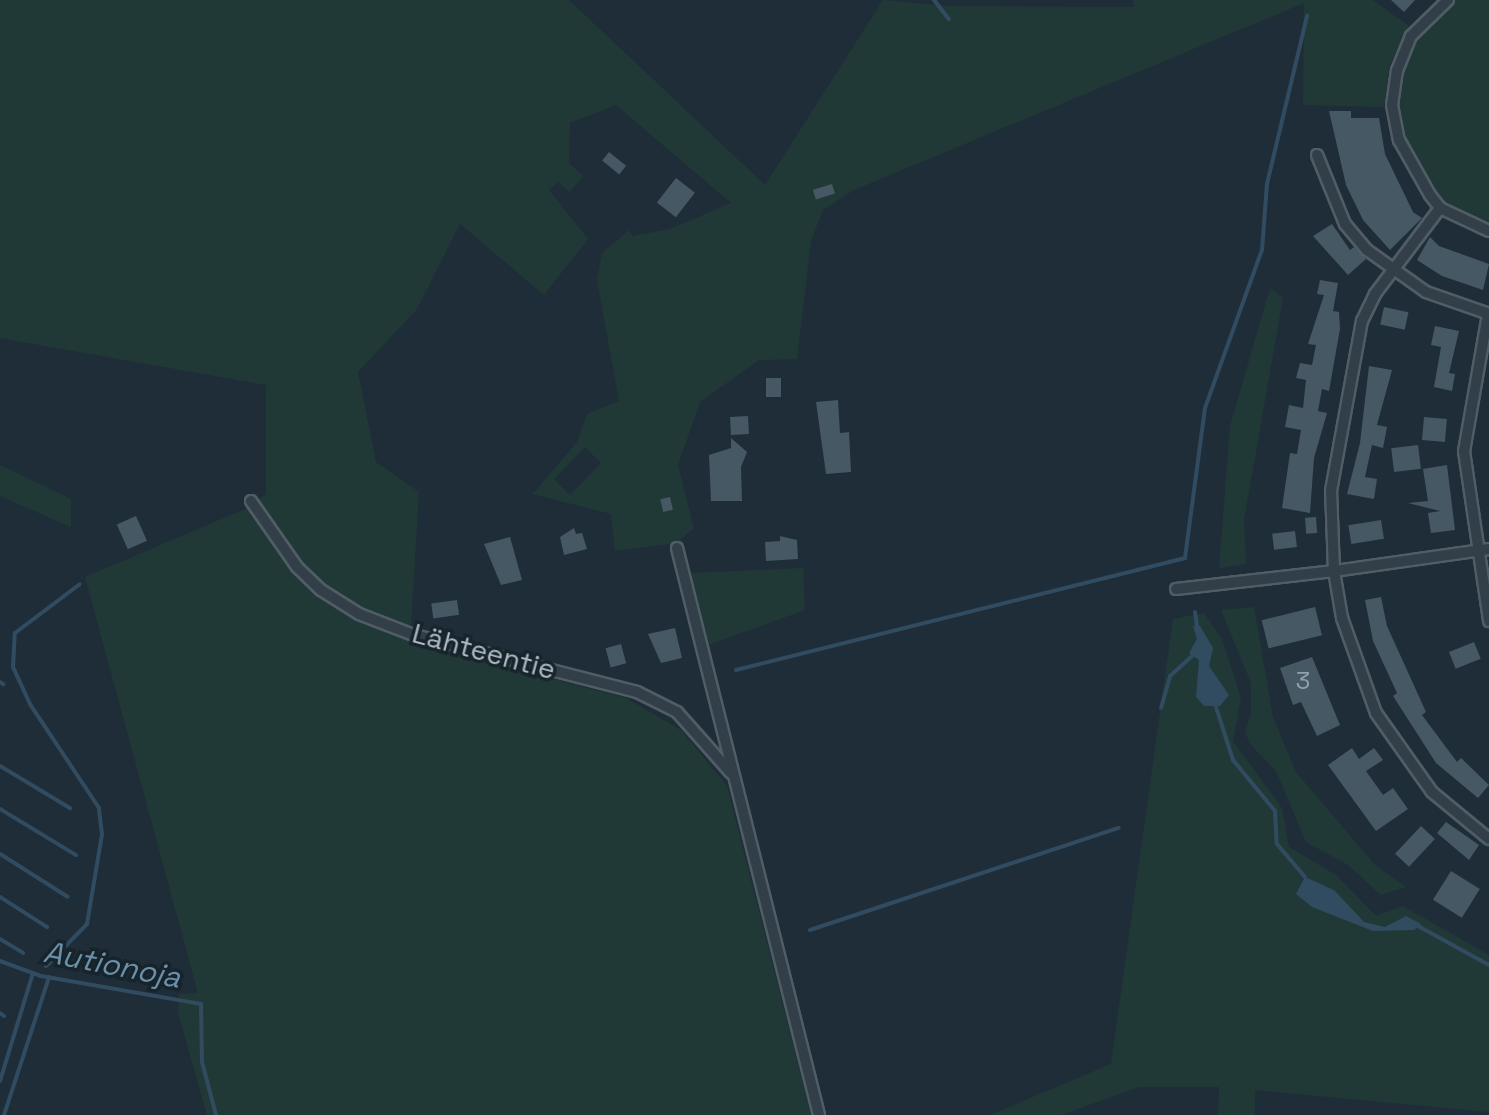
<!DOCTYPE html>
<meta charset="utf-8">
<style>
body{margin:0}
#map{position:relative;width:1489px;height:1115px;overflow:hidden;background:#1f2d38;font-family:"Space Grotesk",sans-serif}
div>[style]{position:absolute}
.green>*{inset:0;background:#203937}
.water>*{inset:0;background:#314c60}
.stream>*{height:4px;margin:-2px;padding:0 2px;transform-origin:2px;border-radius:2px;background:#314c60}
.building>*{inset:0;background:#465864;transform-origin:0 0}
.roads{filter:drop-shadow(2px 0 #505d66) drop-shadow(-2px 0 #505d66) drop-shadow(0 2px #505d66) drop-shadow(0 -2px #505d66)}
.street>*{height:10px;margin:-5px;padding:0 5px;transform-origin:5px;border-radius:5px;background:#323f48}
span{translate:-50% -50%;white-space:nowrap;text-align:center;line-height:1.15;-webkit-text-stroke:7px #18242c;paint-order:stroke}
.number-label{font-size:24px;color:#92a2ad}
.number-label span{-webkit-text-stroke-width:0}
.street-label{font-size:28px;color:#acbac5}
.water-label{font-size:30px;color:#6b91aa;font-style:italic}
</style>
<div id="map">
<div class="green">
<div style="clip-path:polygon(evenodd,0 0,569px 0,765px 185px,883px 0,949px 6px,1134px 7px,1133px 0,1373px 0,1409px 26px,1390px 65px,1384px 107px,1303px 105px,1304px 3px,854px 190px,823px 210px,811px 241px,797px 359px,759px 360px,700px 402px,678px 465px,694px 528px,676px 543px,615px 551px,611px 514px,533px 494px,577px 442px,587px 414px,619px 401px,597px 280px,602px 253px,629px 230px,632px 236px,670px 229px,731px 203px,616px 105px,570px 123px,569px 163px,583px 176px,570px 192px,558px 182px,549px 190px,588px 239px,544px 295px,460px 224px,417px 309px,358px 372px,376px 462px,419px 492px,410px 642px,626px 698px,681px 730px,727px 786px,811px 1115px,207px 1115px,178px 1013px,179px 994px,198px 993px,85px 577px,245px 509px,266px 494px,266px 385px,0 338px,0 0,585px 447px,601px 463px,570px 495px,554px 479px,585px 447px)"></div>
<div style="clip-path:polygon(1448px 0,1489px 0,1489px 231px,1440px 208px,1413px 172px,1392px 105px,1411px 36px)"></div>
<div style="clip-path:polygon(1270px 288px,1283px 298px,1244px 520px,1246px 564px,1219px 568px,1230px 426px)"></div>
<div style="clip-path:polygon(0 465px,71px 499px,71px 527px,0 496px)"></div>
<div style="clip-path:polygon(803px 568px,805px 610px,708px 645px,689px 573px)"></div>
<div style="clip-path:polygon(1254px 607px,1273px 717px,1296px 772px,1375px 865px,1406px 887px,1381px 895px,1348px 865px,1306px 842px,1276px 771px,1250px 744px,1245px 732px,1251px 714px,1251px 683px,1221px 610px)"></div>
<div style="clip-path:polygon(1204px 613px,1222px 639px,1241px 698px,1233px 741px,1282px 808px,1289px 847px,1336px 875px,1376px 916px,1403px 906px,1489px 955px,1489px 1112px,1255px 1090px,1255px 1115px,1218px 1115px,1219px 1087px,1139px 1087px,1061px 1115px,990px 1115px,1111px 1064px,1173px 619px)"></div>
</div>
<div class="water">
<div style="clip-path:polygon(1193px 626px,1200px 626px,1213px 648px,1209px 666px,1229px 695px,1220px 706px,1204px 706px,1196px 697px,1199px 660px,1189px 653px,1197px 639px)"></div>
<div style="clip-path:polygon(1305px 877px,1334px 890px,1364px 922px,1385px 927px,1406px 916px,1421px 924px,1414px 930px,1373px 931px,1312px 907px,1296px 894px)"></div>
</div>
<div class="stream">
<div style="left:934px;top:0;width:24px;rotate:52deg"></div>
<div style="left:1195px;top:612px;width:14px;rotate:82deg"></div>
<div style="left:736px;top:670px;width:463px;rotate:-14deg"></div>
<div style="left:1185px;top:558px;width:151px;rotate:-82.4deg"></div>
<div style="left:1205px;top:408px;width:168px;rotate:-70.2deg"></div>
<div style="left:1262px;top:250px;width:66px;rotate:-85.7deg"></div>
<div style="left:1267px;top:184px;width:173px;rotate:-76.6deg"></div>
<div style="left:0;top:682px;width:4px;rotate:34deg"></div>
<div style="left:1216px;top:707px;width:56px;rotate:72.2deg"></div>
<div style="left:1233px;top:760px;width:66px;rotate:50.5deg"></div>
<div style="left:1275px;top:811px;width:33px;rotate:87deg"></div>
<div style="left:1277px;top:844px;width:43px;rotate:49.7deg"></div>
<div style="left:1161px;top:708px;width:33px;rotate:-74deg"></div>
<div style="left:1170px;top:676px;width:31px;rotate:-42deg"></div>
<div style="left:0;top:766px;width:82px;rotate:31deg"></div>
<div style="left:0;top:809px;width:89px;rotate:31.2deg"></div>
<div style="left:0;top:854px;width:80px;rotate:32.3deg"></div>
<div style="left:0;top:897px;width:56px;rotate:32.6deg"></div>
<div style="left:1418px;top:926px;width:81px;rotate:28.8deg"></div>
<div style="left:810px;top:930px;width:325px;rotate:-18.3deg"></div>
<div style="left:0;top:939px;width:27px;rotate:31deg"></div>
<div style="left:0;top:961px;width:44px;rotate:20.1deg"></div>
<div style="left:41px;top:976px;width:162px;rotate:9.9deg"></div>
<div style="left:201px;top:1004px;width:58px;rotate:89deg"></div>
<div style="left:202px;top:1062px;width:55px;rotate:75.2deg"></div>
<div style="left:46px;top:966px;width:59px;rotate:-45.7deg"></div>
<div style="left:87px;top:924px;width:91px;rotate:-80.5deg"></div>
<div style="left:102px;top:834px;width:26px;rotate:-97deg"></div>
<div style="left:99px;top:808px;width:125px;rotate:-123.6deg"></div>
<div style="left:30px;top:704px;width:41px;rotate:-114.7deg"></div>
<div style="left:13px;top:667px;width:34px;rotate:-87deg"></div>
<div style="left:15px;top:633px;width:81px;rotate:-37deg"></div>
<div style="left:0;top:1013px;width:5px;rotate:37deg"></div>
<div style="left:0;top:1081px;width:113px;rotate:-73deg"></div>
<div style="left:4px;top:1115px;width:145px;rotate:-71.9deg"></div>
</div>
<div class="building">
<div style="clip-path:polygon(1391px 0,1415px 0,1404px 12px)"></div>
<div style="clip-path:polygon(1329px 111px,1351px 111px,1351px 118px,1379px 118px,1385px 154px,1413px 212px,1422px 218px,1390px 250px,1363px 220px,1346px 185px)"></div>
<div style="left:609px;top:152px;width:22px;height:11px;rotate:39deg"></div>
<div style="left:676px;top:178px;width:24px;height:31px;rotate:38deg"></div>
<div style="left:832px;top:184px;width:10px;height:20px;rotate:73deg"></div>
<div style="clip-path:polygon(1332px 224px,1350px 250px,1354px 247px,1366px 259px,1348px 275px,1313px 236px)"></div>
<div style="clip-path:polygon(1430px 237px,1439px 246px,1489px 264px,1483px 290px,1442px 276px,1417px 260px)"></div>
<div style="clip-path:polygon(1320px 280px,1338px 283px,1333px 311px,1339px 312px,1340px 329px,1329px 391px,1322px 389px,1318px 411px,1327px 413px,1314px 458px,1310px 513px,1282px 508px,1290px 453px,1297px 454px,1301px 430px,1285px 427px,1289px 405px,1303px 408px,1306px 380px,1296px 378px,1300px 363px,1312px 365px,1316px 345px,1308px 344px,1324px 295px,1317px 294px)"></div>
<div style="left:1384px;top:307px;width:25px;height:18px;rotate:12deg"></div>
<div style="clip-path:polygon(1435px 326px,1459px 331px,1449px 373px,1455px 374px,1452px 391px,1434px 387px,1441px 347px,1431px 345px)"></div>
<div style="clip-path:polygon(1369px 366px,1392px 370px,1377px 425px,1387px 427px,1383px 448px,1372px 445px,1365px 477px,1377px 479px,1374px 499px,1347px 494px,1360px 443px)"></div>
<div style="left:766px;top:378px;width:15px;height:19px"></div>
<div style="clip-path:polygon(838px 400px,840px 433px,849px 432px,851px 472px,826px 474px,816px 402px)"></div>
<div style="left:748px;top:416px;width:18px;height:18px;rotate:87deg"></div>
<div style="left:1424px;top:417px;width:23px;height:23px;rotate:5deg"></div>
<div style="clip-path:polygon(731px 438px,747px 452px,741px 467px,742px 501px,711px 501px,709px 455px,731px 448px)"></div>
<div style="left:1418px;top:445px;width:24px;height:27px;rotate:83deg"></div>
<div style="clip-path:polygon(1447px 465px,1455px 530px,1431px 533px,1428px 513px,1440px 511px,1408px 503px,1428px 501px,1423px 469px)"></div>
<div style="left:670px;top:497px;width:13px;height:10px;rotate:77deg"></div>
<div style="left:136px;top:516px;width:27px;height:21px;rotate:66deg"></div>
<div style="left:1316px;top:517px;width:16px;height:11px;rotate:86deg"></div>
<div style="left:1381px;top:520px;width:19px;height:33px;rotate:81deg"></div>
<div style="clip-path:polygon(574px 528px,576px 534px,582px 533px,587px 549px,564px 555px,560px 537px)"></div>
<div style="left:1295px;top:531px;width:16px;height:23px;rotate:83deg"></div>
<div style="clip-path:polygon(780px 536px,797px 540px,798px 559px,766px 561px,765px 542px,780px 541px)"></div>
<div style="clip-path:polygon(510px 537px,522px 580px,501px 585px,484px 544px)"></div>
<div style="clip-path:polygon(1381px 597px,1387px 626px,1426px 712px,1422px 715px,1457px 762px,1461px 758px,1489px 785px,1478px 798px,1436px 763px,1393px 696px,1397px 693px,1373px 641px,1365px 600px)"></div>
<div style="left:457px;top:600px;width:15px;height:26px;rotate:82deg"></div>
<div style="left:1315px;top:607px;width:29px;height:55px;rotate:76deg"></div>
<div style="clip-path:polygon(675px 628px,682px 658px,661px 663px,648px 634px)"></div>
<div style="left:1474px;top:642px;width:18px;height:27px;rotate:68deg"></div>
<div style="left:621px;top:644px;width:20px;height:16px;rotate:75deg"></div>
<div style="clip-path:polygon(1312px 657px,1340px 725px,1317px 736px,1301px 702px,1293px 705px,1280px 668px)"></div>
<div style="clip-path:polygon(1352px 748px,1359px 759px,1374px 748px,1383px 760px,1366px 771px,1383px 795px,1393px 788px,1408px 809px,1376px 831px,1328px 765px)"></div>
<div style="clip-path:polygon(1446px 822px,1479px 845px,1469px 860px,1437px 833px)"></div>
<div style="left:1421px;top:826px;width:19px;height:38px;rotate:43deg"></div>
<div style="left:1451px;top:871px;width:34px;height:34px;rotate:32deg"></div>
</div>
<div class="roads">
<div class="street">
<div style="left:1448px;top:0;width:52px;rotate:135.8deg"></div>
<div style="left:1411px;top:36px;width:37px;rotate:112deg"></div>
<div style="left:1397px;top:70px;width:35px;rotate:98deg"></div>
<div style="left:1392px;top:105px;width:36px;rotate:79deg"></div>
<div style="left:1399px;top:140px;width:63px;rotate:60.6deg"></div>
<div style="left:1430px;top:195px;width:16px;rotate:52deg"></div>
<div style="left:1440px;top:208px;width:54px;rotate:25.1deg"></div>
<div style="left:1317px;top:155px;width:74px;rotate:67.9deg"></div>
<div style="left:1345px;top:224px;width:34px;rotate:50deg"></div>
<div style="left:1367px;top:250px;width:72px;rotate:35.4deg"></div>
<div style="left:1426px;top:292px;width:67px;rotate:19.2deg"></div>
<div style="left:1488px;top:314px;width:139px;rotate:99.9deg"></div>
<div style="left:1464px;top:451px;width:172px;rotate:81.6deg"></div>
<div style="left:251px;top:501px;width:80px;rotate:55.1deg"></div>
<div style="left:297px;top:567px;width:33px;rotate:44deg"></div>
<div style="left:321px;top:590px;width:45px;rotate:32.3deg"></div>
<div style="left:359px;top:614px;width:56px;rotate:21deg"></div>
<div style="left:411px;top:634px;width:233px;rotate:14.4deg"></div>
<div style="left:637px;top:692px;width:45px;rotate:26.6deg"></div>
<div style="left:677px;top:712px;width:81px;rotate:48.5deg"></div>
<div style="left:677px;top:548px;width:585px;rotate:75.94deg"></div>
<div style="left:1489px;top:549px;width:157px;rotate:171.9deg"></div>
<div style="left:1334px;top:571px;width:48px;rotate:80.3deg"></div>
<div style="left:1342px;top:618px;width:101px;rotate:70.3deg"></div>
<div style="left:1376px;top:713px;width:97px;rotate:54.7deg"></div>
<div style="left:1432px;top:792px;width:74px;rotate:39.5deg"></div>
<div style="left:1176px;top:589px;width:159px;rotate:-6.5deg"></div>
<div style="left:1334px;top:571px;width:80px;rotate:-92.1deg"></div>
<div style="left:1331px;top:491px;width:173px;rotate:-79.7deg"></div>
<div style="left:1362px;top:321px;width:30px;rotate:-64deg"></div>
<div style="left:1375px;top:294px;width:108px;rotate:-52.9deg"></div>
</div>
</div>
<div class="number-label">
<span style="left:1303px;top:681px">3</span>
</div>
<div class="street-label">
<span style="left:484px;top:651px;rotate:15deg">Lähteentie</span>
</div>
<div class="water-label">
<span style="left:112px;top:965px;rotate:11deg">Autionoja</span>
</div>
</div>
